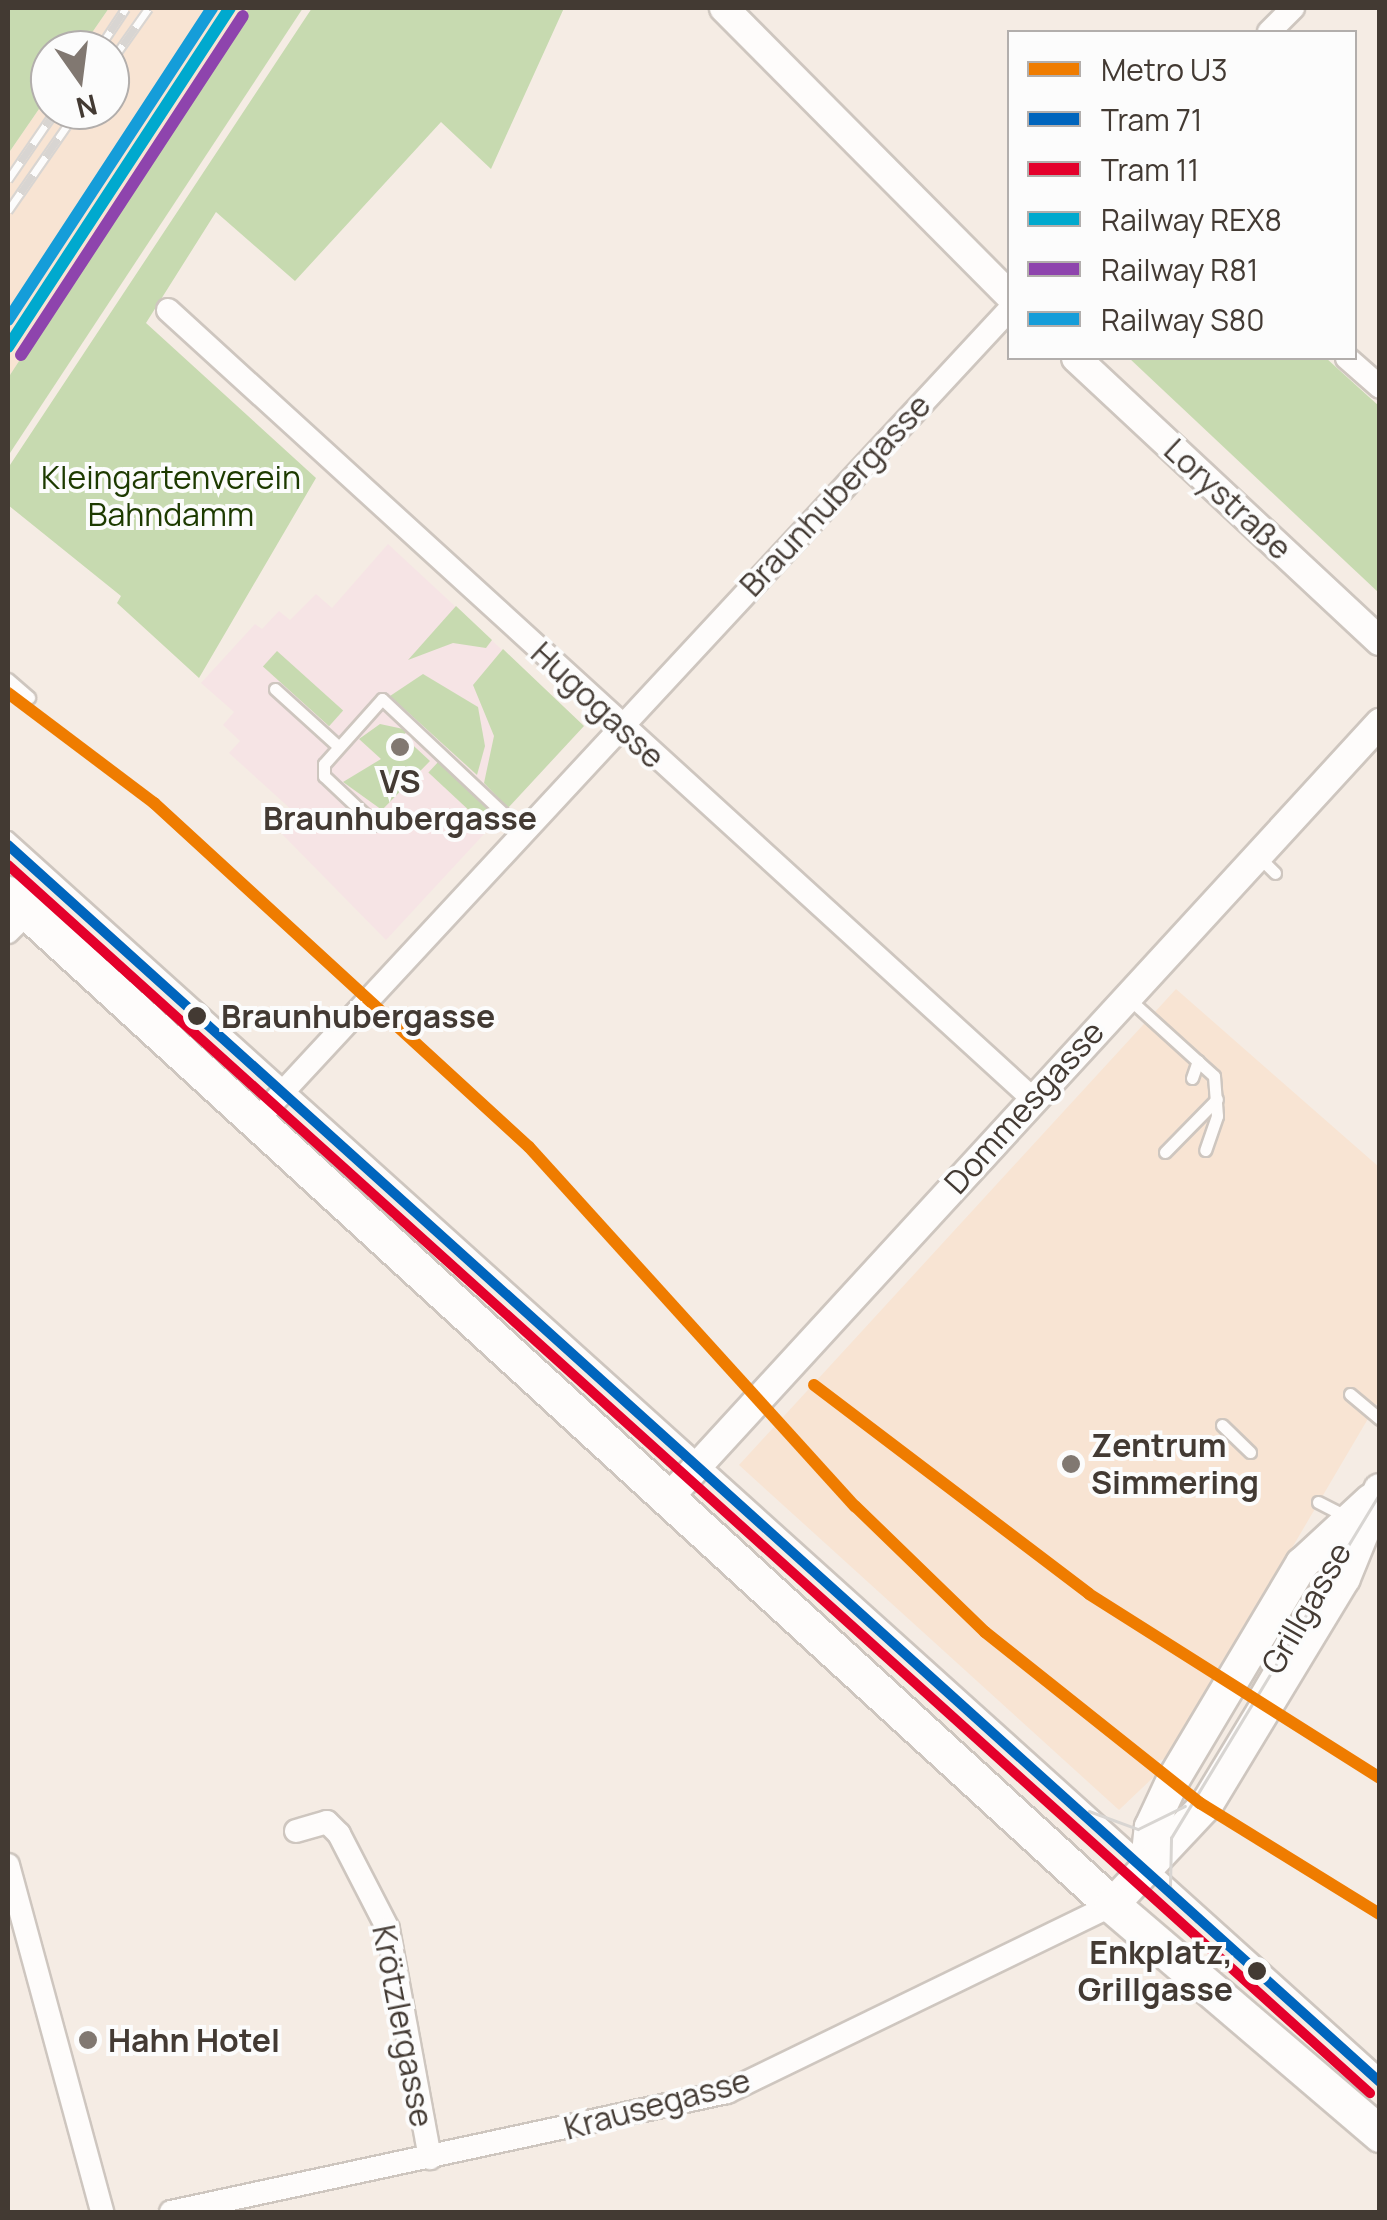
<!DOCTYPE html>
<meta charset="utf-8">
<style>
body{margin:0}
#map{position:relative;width:1387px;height:2220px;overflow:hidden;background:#f5ece4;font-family:Manrope,sans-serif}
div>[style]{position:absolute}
.built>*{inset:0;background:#f8e4d3}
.education>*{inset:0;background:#f6e4e5}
.green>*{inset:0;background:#c7dab0;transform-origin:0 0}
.roads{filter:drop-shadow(2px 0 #cec6bf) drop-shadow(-2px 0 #cec6bf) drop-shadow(0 2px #cec6bf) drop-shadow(0 -2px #cec6bf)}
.service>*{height:11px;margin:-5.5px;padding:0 5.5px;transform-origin:5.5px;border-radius:5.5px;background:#fefcfb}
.minor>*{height:22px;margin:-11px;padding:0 11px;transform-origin:11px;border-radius:11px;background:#fefcfb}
.tertiary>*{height:28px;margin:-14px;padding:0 14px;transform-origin:14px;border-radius:14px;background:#fefcfb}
.secondary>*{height:32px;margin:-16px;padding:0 16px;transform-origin:16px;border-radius:16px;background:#fefcfb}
.primary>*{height:35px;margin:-17.5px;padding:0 17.5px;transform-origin:17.5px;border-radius:17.5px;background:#fefcfb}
.tram>*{height:2.5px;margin:-1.25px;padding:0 1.25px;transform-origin:1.25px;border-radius:1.25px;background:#d8d5d2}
.rail>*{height:11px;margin-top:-5.5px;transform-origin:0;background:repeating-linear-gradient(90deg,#fcfcfc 0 22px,#d8d5d2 0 44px);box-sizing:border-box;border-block:2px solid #d8d5d2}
.rail-1>*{height:12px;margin:-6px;padding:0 6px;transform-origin:6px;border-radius:6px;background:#00a9ce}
.rail-2>*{height:12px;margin:-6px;padding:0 6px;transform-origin:6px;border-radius:6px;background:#8e44ad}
.rail-3>*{height:12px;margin:-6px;padding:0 6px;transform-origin:6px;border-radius:6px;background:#159dd9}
.tram-1>*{height:10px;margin:-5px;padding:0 5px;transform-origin:5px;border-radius:5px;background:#0065bd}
.tram-2>*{height:10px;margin:-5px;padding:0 5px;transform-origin:5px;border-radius:5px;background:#e4002b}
.metro-1>*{height:12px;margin:-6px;padding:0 6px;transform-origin:6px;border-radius:6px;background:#ef7c00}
.dots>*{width:28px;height:28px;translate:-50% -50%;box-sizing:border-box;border:5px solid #fcfcfc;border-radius:50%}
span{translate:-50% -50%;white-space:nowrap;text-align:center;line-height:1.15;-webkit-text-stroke:8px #fcfcfc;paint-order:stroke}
.park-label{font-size:32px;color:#1d3a00}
.street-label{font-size:32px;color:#433a33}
.poi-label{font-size:32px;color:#433a33;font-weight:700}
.left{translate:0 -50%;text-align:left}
.stop-label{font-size:32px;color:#433a33;font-weight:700}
.right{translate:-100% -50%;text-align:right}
.frame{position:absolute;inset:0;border:10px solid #433a33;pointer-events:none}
.legend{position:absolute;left:1007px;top:30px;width:350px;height:330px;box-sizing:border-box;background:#fcfcfc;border:2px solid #b2aeac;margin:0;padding:12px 18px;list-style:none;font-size:30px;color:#433a33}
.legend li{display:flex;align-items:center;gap:20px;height:50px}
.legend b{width:50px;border:2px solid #b2aeac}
.north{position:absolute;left:30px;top:30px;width:100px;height:100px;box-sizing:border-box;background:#fcfcfc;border:2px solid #b2aeac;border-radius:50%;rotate:166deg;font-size:28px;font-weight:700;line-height:40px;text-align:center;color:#433a33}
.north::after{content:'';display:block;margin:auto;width:35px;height:45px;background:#817871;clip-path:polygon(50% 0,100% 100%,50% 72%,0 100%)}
</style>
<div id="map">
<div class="built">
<div style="clip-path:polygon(109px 8px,249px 8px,8px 378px,8px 154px,50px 93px,50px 110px,110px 110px,110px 50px,80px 50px)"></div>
<div style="clip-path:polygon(1176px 989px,1379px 1167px,1379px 1400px,1169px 1757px,1156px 1762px,1162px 1769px,1119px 1810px,739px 1465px)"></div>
</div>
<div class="education">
<div style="clip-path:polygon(388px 544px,584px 726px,386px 940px,278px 830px,294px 812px,229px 753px,240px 741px,223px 725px,234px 712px,201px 683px,255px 624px,262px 629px,279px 611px,290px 620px,316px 594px,332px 608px)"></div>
</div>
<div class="green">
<div style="clip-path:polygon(8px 8px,109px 8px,80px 50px,50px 50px,50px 93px,8px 154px)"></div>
<div style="clip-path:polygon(249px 8px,303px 8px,8px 456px,8px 378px)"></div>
<div style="clip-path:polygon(312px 8px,564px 8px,491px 169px,441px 122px,295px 281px,216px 212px,146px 323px,316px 478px,199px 678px,117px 603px,121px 596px,8px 505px,8px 468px)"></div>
<div style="clip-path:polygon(1129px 358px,1326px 358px,1379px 406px,1379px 593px)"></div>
<div style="clip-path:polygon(456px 606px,492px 640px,486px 648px,453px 643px,408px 660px)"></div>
<div style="clip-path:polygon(503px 649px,584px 726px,508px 808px,484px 783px,494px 736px,473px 685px)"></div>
<div style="left:277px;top:651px;width:89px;height:21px;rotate:42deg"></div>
<div style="clip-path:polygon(423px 674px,478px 707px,485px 746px,477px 775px,390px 696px)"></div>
<div style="clip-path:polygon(380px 724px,408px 730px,403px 736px,430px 761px,382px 810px,343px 782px,381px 759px,359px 739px)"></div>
<div style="left:440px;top:760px;width:69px;height:17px;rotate:43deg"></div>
</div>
<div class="roads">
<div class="service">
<div style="left:8px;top:679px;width:28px;rotate:41deg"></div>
<div style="left:275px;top:689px;width:86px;rotate:42.2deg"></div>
<div style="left:376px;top:825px;width:71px;rotate:-136.7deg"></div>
<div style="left:324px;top:776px;width:12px;rotate:-90deg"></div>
<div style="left:324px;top:764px;width:87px;rotate:-48.3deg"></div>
<div style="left:382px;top:699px;width:191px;rotate:43.3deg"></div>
<div style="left:8px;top:837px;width:1847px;rotate:42.04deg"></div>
<div style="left:1258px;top:856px;width:24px;rotate:45deg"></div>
<div style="left:1128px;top:998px;width:116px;rotate:42.2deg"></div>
<div style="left:1214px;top:1076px;width:40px;rotate:85.7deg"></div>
<div style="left:1217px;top:1116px;width:36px;rotate:109deg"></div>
<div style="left:1192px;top:1078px;width:18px;rotate:-71deg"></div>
<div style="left:1165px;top:1152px;width:74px;rotate:-45.5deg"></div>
<div style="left:1350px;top:1394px;width:39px;rotate:40deg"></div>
<div style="left:1222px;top:1425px;width:39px;rotate:44deg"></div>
<div style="left:1318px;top:1502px;width:33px;rotate:27deg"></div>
<div style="left:1255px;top:1694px;width:172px;rotate:-59.6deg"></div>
</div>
<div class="minor">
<div style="left:1269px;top:32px;width:34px;rotate:-45deg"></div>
<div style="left:168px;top:310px;width:1169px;rotate:42.37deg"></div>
<div style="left:1347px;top:358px;width:44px;rotate:41.3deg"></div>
<div style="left:8px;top:932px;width:28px;rotate:-45deg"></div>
<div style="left:255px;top:1122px;width:1108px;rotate:-47.12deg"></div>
<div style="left:296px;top:1831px;width:32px;rotate:-16deg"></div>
<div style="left:327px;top:1822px;width:17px;rotate:45deg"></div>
<div style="left:339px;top:1834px;width:107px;rotate:62.7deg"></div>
<div style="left:388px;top:1929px;width:233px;rotate:79.6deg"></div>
<div style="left:8px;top:1865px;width:360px;rotate:74.8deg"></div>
<div style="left:171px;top:2212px;width:569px;rotate:-12.18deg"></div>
<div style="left:727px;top:2092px;width:428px;rotate:-25.9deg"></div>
</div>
<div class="tertiary">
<div style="left:724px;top:8px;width:404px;rotate:45.2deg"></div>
<div style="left:1076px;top:358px;width:415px;rotate:43deg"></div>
<div style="left:672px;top:1494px;width:1047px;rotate:-47.44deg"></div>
</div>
<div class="secondary">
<div style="left:1147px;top:1863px;width:36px;rotate:-84deg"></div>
<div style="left:1151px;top:1827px;width:52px;rotate:-64.9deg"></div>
<div style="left:1173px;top:1780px;width:252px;rotate:-59.2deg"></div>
<div style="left:1302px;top:1564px;width:94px;rotate:-42.8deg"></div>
<div style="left:1112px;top:1905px;width:139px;rotate:-46.8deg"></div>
<div style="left:1207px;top:1804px;width:264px;rotate:-58.8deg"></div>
<div style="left:1344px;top:1578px;width:95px;rotate:-67.8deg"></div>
</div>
<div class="primary">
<div style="left:8px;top:894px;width:1497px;rotate:42.48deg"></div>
<div style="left:1112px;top:1905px;width:353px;rotate:40.5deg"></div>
</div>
</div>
<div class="tram">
<div style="left:1089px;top:1811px;width:52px;rotate:20.2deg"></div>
<div style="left:1138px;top:1829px;width:52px;rotate:-26.1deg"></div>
<div style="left:1196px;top:1922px;width:44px;rotate:-126.6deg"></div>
<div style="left:1170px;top:1887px;width:49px;rotate:-88.8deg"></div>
<div style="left:1171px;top:1838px;width:403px;rotate:-58.8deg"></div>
</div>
<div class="rail">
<div style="left:98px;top:50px;width:50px;rotate:-56.3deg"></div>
<div style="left:110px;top:63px;width:67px;rotate:-54.7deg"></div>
<div style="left:8px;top:180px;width:85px;rotate:-55.6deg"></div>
<div style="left:8px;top:211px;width:123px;rotate:-55.3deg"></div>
</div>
<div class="rail-1">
<div style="left:8px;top:347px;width:405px;rotate:-56.8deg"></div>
</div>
<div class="rail-2">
<div style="left:21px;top:355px;width:405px;rotate:-56.8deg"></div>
</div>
<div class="rail-3">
<div style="left:8px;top:320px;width:373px;rotate:-56.8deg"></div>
</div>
<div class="tram-1">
<div style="left:8px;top:845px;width:1847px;rotate:42.04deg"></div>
</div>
<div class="tram-2">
<div style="left:8px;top:865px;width:1834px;rotate:42.04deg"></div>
</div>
<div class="metro-1">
<div style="left:8px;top:693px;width:183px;rotate:37deg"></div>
<div style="left:154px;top:803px;width:509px;rotate:42.53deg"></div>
<div style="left:529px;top:1147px;width:485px;rotate:47.8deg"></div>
<div style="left:855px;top:1506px;width:181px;rotate:44.1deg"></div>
<div style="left:985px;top:1632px;width:275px;rotate:38.5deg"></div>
<div style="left:1200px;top:1803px;width:211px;rotate:31.7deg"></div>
<div style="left:814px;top:1385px;width:345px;rotate:37.2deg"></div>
<div style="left:1089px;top:1594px;width:344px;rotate:32.3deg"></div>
</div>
<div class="dots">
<div style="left:400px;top:747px;background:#817871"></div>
<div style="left:197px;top:1016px;background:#433a33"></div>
<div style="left:1071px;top:1464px;background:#817871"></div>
<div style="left:1257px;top:1971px;background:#433a33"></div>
<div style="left:88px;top:2040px;background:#817871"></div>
</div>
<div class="park-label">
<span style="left:171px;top:496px">Kleingartenverein<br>Bahndamm</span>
</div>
<div class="street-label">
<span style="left:835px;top:495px;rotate:-47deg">Braunhubergasse</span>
<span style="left:1228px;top:499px;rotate:43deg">Lorystraße</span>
<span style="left:598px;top:705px;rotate:43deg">Hugogasse</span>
<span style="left:1024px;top:1107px;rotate:-48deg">Dommesgasse</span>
<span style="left:1306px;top:1608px;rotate:-60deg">Grillgasse</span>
<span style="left:403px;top:2026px;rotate:79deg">Krötzlergasse</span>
<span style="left:657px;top:2104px;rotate:-15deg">Krausegasse</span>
</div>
<div class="poi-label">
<span style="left:400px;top:800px">VS<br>Braunhubergasse</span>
<span class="left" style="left:1091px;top:1464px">Zentrum<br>Simmering</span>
<span class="left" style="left:108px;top:2040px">Hahn Hotel</span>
</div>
<div class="stop-label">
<span class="left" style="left:221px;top:1016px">Braunhubergasse</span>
<span class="right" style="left:1233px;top:1971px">Enkplatz,<br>Grillgasse</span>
</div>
<div class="frame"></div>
<ul class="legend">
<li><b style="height:12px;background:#ef7c00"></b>Metro U3</li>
<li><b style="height:12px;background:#0065bd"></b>Tram 71</li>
<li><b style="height:12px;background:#e4002b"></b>Tram 11</li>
<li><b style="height:12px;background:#00a9ce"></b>Railway REX8</li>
<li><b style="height:12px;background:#8e44ad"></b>Railway R81</li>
<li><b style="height:12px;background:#159dd9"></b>Railway S80</li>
</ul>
<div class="north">N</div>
</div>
